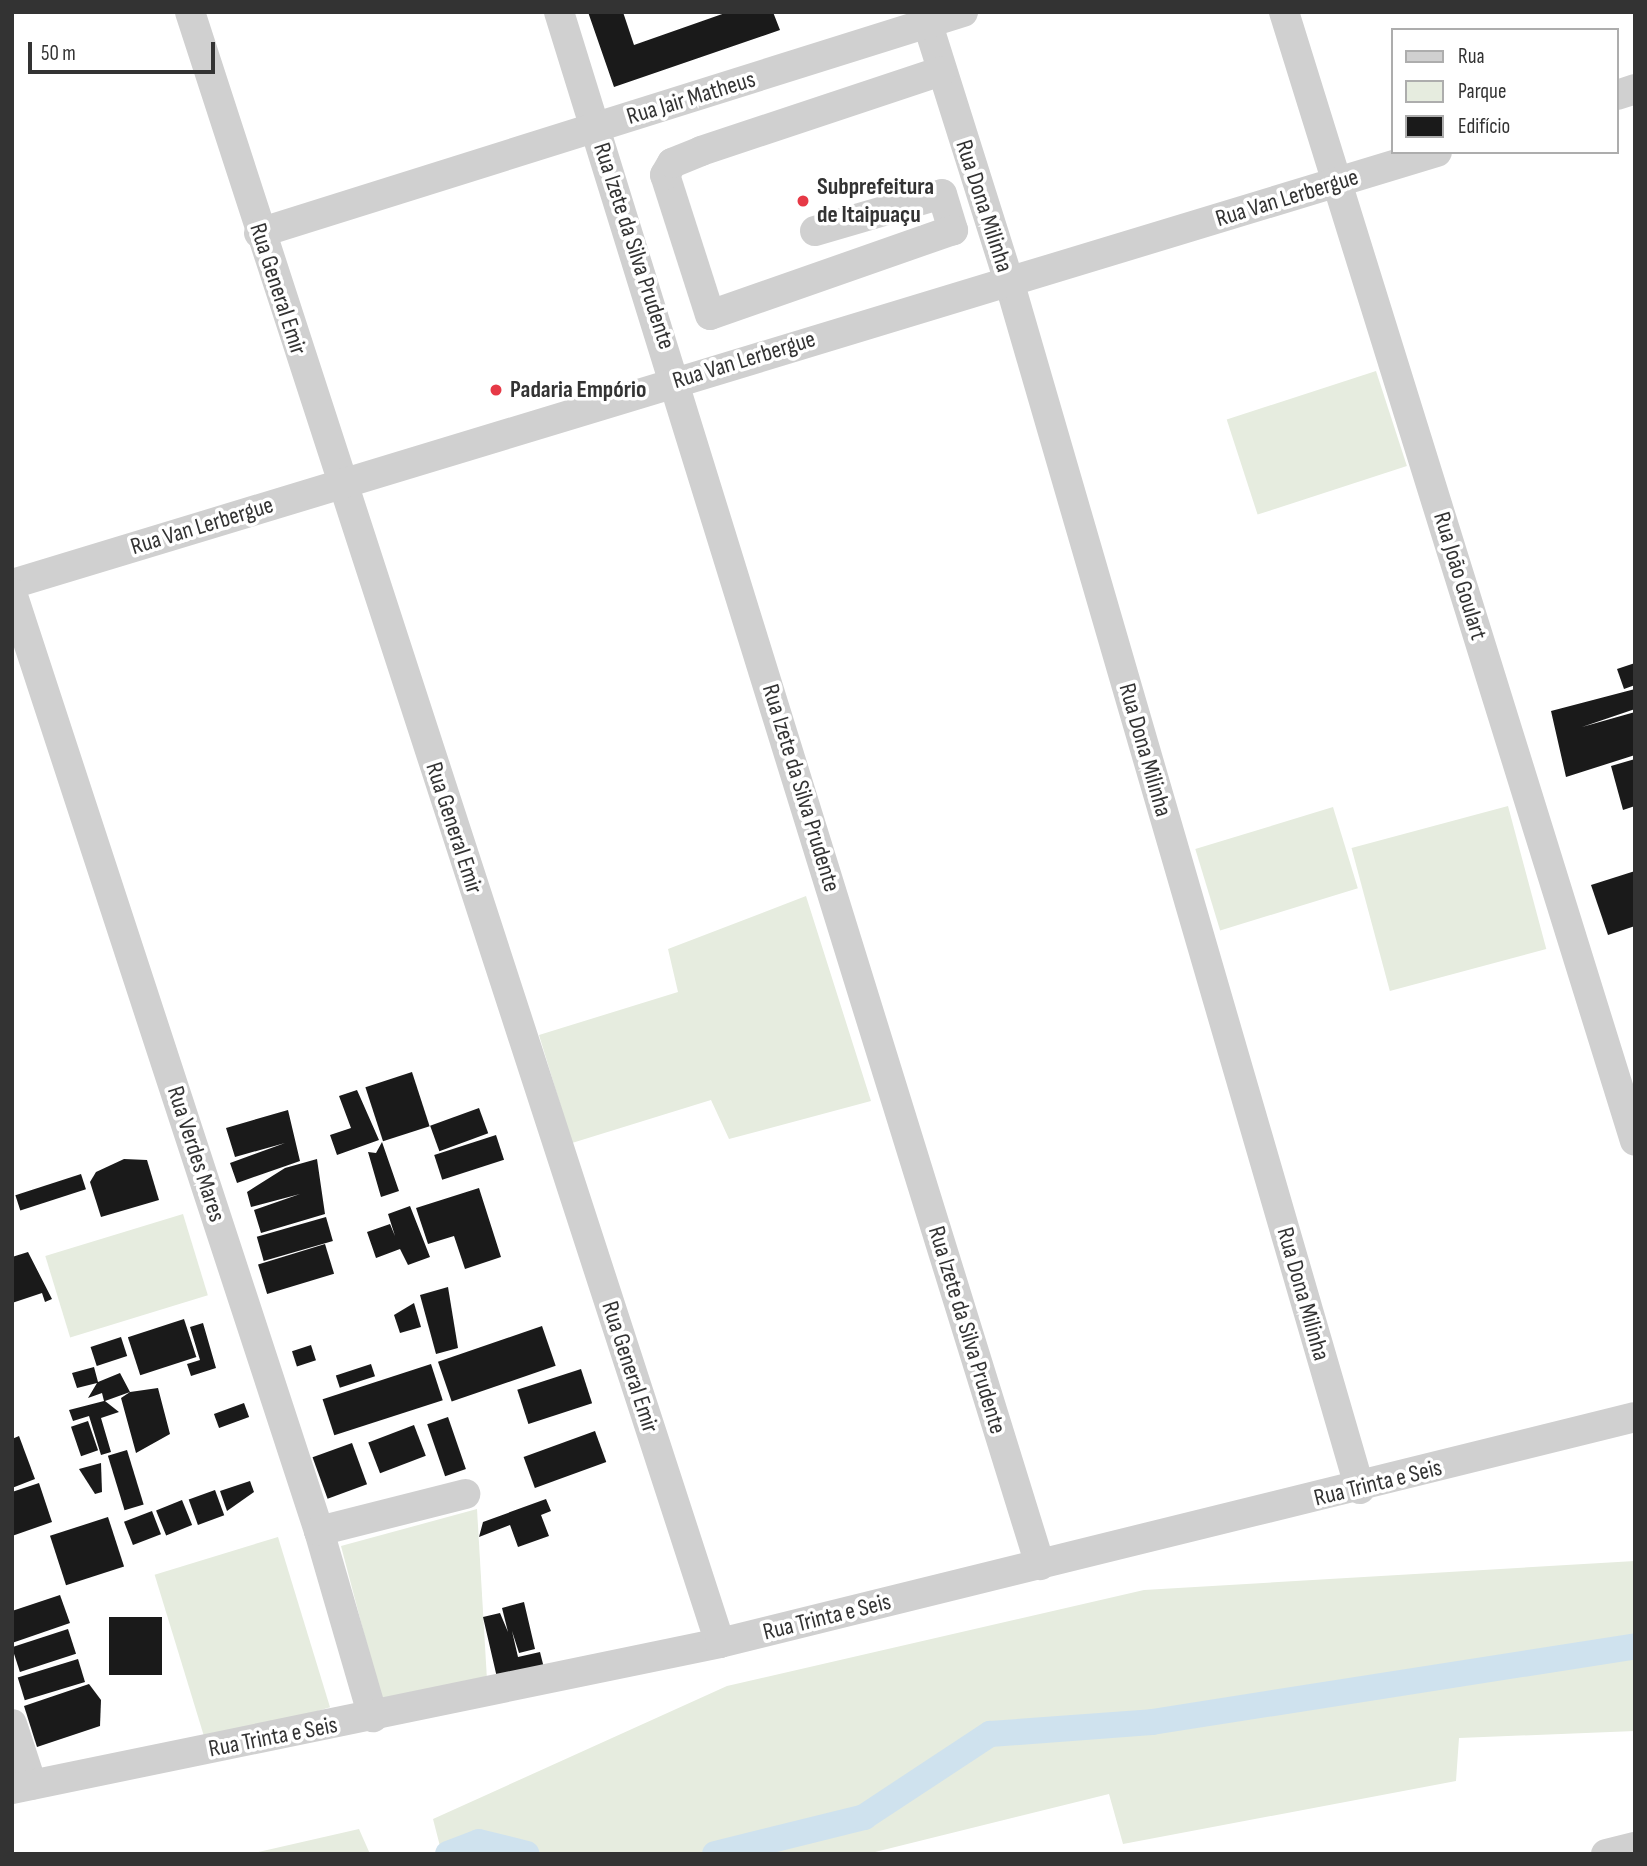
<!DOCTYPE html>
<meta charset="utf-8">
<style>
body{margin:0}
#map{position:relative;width:1647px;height:1866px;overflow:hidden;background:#fff;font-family:"Sofia Sans Condensed",sans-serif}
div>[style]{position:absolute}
.green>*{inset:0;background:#e6ecdf;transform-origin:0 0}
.canal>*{height:26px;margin:-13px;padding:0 13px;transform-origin:13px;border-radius:13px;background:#cfe2ee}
.building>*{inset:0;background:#1a1a1a;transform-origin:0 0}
.minor>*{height:30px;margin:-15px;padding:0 15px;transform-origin:15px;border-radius:15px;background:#d0d0d0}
.dots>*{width:19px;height:19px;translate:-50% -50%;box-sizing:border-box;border:4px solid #fff;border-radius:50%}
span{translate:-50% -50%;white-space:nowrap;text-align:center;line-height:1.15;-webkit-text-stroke:7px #fff;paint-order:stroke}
.street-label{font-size:24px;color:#333}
.poi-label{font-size:24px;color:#333;font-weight:700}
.left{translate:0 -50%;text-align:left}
.frame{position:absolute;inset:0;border:14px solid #333;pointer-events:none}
.legend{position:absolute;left:1391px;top:28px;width:228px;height:126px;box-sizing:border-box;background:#fff;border:2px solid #adadad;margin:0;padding:9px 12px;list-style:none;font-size:21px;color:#333}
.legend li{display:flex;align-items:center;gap:14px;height:35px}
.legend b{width:35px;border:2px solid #adadad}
.scale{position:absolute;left:28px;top:42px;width:187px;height:32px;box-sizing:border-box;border:4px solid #333;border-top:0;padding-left:9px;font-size:21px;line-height:24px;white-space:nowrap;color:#333;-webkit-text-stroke:5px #fff;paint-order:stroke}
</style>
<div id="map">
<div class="green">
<div style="left:1376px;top:371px;width:100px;height:157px;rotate:72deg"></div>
<div style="left:1508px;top:806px;width:148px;height:162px;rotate:75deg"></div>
<div style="left:1333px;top:807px;width:85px;height:144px;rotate:73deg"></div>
<div style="clip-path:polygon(806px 896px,871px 1101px,729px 1139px,711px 1100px,572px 1143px,539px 1035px,678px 992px,668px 949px)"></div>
<div style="left:183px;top:1214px;width:85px;height:144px;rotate:73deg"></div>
<div style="clip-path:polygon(477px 1509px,487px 1680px,382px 1702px,341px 1546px)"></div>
<div style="left:278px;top:1537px;width:178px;height:129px;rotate:73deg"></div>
<div style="clip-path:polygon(1635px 1561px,1635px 1731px,1459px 1738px,1456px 1781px,1123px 1844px,1109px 1794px,867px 1854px,442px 1854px,433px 1819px,727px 1686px,1144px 1590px)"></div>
<div style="clip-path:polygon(359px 1829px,370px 1854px,250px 1854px)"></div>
</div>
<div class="canal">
<div style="left:448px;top:1854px;width:33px;rotate:-21deg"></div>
<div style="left:479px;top:1842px;width:49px;rotate:14deg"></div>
<div style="left:715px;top:1854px;width:154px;rotate:-13.9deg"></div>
<div style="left:864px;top:1817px;width:151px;rotate:-33.4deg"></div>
<div style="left:990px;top:1734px;width:162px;rotate:-4.2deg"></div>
<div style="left:1152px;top:1722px;width:489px;rotate:-8.9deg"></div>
</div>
<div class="building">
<div style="clip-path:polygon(588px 12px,623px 12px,634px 45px,728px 12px,773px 12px,780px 30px,614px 87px)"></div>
<div style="clip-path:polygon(1635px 663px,1635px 685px,1624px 689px,1617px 669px)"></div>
<div style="clip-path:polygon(1635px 689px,1635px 709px,1582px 727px,1635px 712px,1635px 755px,1566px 777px,1551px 711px)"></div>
<div style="clip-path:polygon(1635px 759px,1635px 806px,1623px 810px,1611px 766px)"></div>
<div style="clip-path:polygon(1635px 871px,1635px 926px,1608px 935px,1591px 885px)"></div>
<div style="left:412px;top:1072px;width:57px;height:49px;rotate:72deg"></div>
<div style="clip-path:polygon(357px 1090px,379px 1140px,337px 1155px,330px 1135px,351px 1128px,339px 1096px)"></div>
<div style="left:479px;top:1108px;width:27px;height:52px;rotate:70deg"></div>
<div style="clip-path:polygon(288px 1110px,300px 1161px,237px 1183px,230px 1163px,285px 1143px,235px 1157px,226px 1128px)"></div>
<div style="left:496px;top:1135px;width:26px;height:65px;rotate:72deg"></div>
<div style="clip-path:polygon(382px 1142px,399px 1191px,381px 1197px,368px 1152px,376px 1153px)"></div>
<div style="clip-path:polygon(124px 1159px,147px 1160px,159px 1200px,101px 1217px,90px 1182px,96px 1172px)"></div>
<div style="clip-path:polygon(317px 1159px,325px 1214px,261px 1233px,254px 1210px,300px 1194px,251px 1207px,247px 1192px,285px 1168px)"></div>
<div style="left:81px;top:1174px;width:16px;height:69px;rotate:72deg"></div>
<div style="clip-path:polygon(479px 1188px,501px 1257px,465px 1269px,454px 1236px,428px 1244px,416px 1208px)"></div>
<div style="clip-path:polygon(410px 1206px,430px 1257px,408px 1265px,400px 1249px,376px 1258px,367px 1232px,390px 1224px,395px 1236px,388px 1214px)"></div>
<div style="left:326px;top:1217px;width:25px;height:72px;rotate:74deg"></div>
<div style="left:325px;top:1244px;width:31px;height:70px;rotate:73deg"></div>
<div style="clip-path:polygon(28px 1252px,52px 1299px,45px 1302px,42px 1293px,12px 1303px,12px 1257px)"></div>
<div style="clip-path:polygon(448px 1287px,458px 1348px,436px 1354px,420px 1295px)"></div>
<div style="clip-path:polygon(414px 1303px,421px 1327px,400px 1333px,394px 1315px)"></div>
<div style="left:184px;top:1319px;width:40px;height:59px;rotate:72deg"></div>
<div style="clip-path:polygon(203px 1323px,216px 1368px,191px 1376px,187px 1364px,200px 1360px,190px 1327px)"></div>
<div style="left:542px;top:1326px;width:42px;height:110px;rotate:71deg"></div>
<div style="left:121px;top:1337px;width:20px;height:32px;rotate:72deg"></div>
<div style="left:311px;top:1345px;width:16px;height:20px;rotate:72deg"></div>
<div style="left:371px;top:1364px;width:13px;height:37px;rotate:72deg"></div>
<div style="left:431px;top:1364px;width:38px;height:114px;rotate:72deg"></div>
<div style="clip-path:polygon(94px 1367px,98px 1382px,120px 1373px,130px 1392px,158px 1388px,170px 1434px,136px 1453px,121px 1398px,130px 1392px,105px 1401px,119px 1412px,101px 1418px,111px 1452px,101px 1455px,89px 1416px,73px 1421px,69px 1410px,104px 1401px,102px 1393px,88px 1398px,97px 1383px,77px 1388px,72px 1373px)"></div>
<div style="left:581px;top:1369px;width:36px;height:67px;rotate:72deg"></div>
<div style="left:244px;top:1403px;width:15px;height:32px;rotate:70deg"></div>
<div style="left:448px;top:1417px;width:55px;height:22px;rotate:71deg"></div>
<div style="left:88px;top:1421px;width:31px;height:18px;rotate:71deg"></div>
<div style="left:414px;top:1425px;width:33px;height:49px;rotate:69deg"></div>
<div style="left:595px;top:1431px;width:33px;height:76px;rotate:70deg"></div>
<div style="clip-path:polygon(19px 1436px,35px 1479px,12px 1488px,12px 1439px)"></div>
<div style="left:352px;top:1443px;width:44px;height:42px;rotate:70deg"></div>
<div style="left:127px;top:1450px;width:57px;height:20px;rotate:73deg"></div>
<div style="clip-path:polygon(101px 1463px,102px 1492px,95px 1494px,79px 1469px)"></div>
<div style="clip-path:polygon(250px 1481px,254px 1492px,227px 1511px,220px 1491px)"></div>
<div style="clip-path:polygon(39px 1483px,52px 1522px,12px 1536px,12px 1492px)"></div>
<div style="left:215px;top:1490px;width:27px;height:28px;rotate:70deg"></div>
<div style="clip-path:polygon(546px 1499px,551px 1511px,541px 1515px,549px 1536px,518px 1547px,510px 1525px,479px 1537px,483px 1522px)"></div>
<div style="left:182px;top:1500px;width:27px;height:28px;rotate:68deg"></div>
<div style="left:152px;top:1511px;width:25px;height:30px;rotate:69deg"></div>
<div style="left:108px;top:1517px;width:52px;height:61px;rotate:72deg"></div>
<div style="clip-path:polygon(60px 1595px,70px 1623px,12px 1643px,12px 1611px)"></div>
<div style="clip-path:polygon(524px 1602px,535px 1649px,519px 1653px,512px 1631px,518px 1657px,540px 1652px,545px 1672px,498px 1682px,483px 1617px,500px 1613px,508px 1632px,502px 1608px)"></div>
<div style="left:109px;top:1617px;width:53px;height:58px"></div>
<div style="left:68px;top:1629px;width:26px;height:59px;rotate:72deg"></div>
<div style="left:78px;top:1659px;width:24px;height:63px;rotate:73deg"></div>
<div style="clip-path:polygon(89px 1684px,101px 1700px,100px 1726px,37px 1747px,24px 1706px)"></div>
</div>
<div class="minor">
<div style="left:190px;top:12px;width:1715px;rotate:72deg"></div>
<div style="left:559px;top:12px;width:1626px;rotate:72.79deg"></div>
<div style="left:924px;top:12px;width:282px;rotate:72.5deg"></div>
<div style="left:1009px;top:281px;width:1258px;rotate:73.8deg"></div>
<div style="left:1284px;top:12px;width:1182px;rotate:72.73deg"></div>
<div style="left:1617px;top:95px;width:19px;rotate:-18deg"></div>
<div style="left:815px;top:231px;width:132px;rotate:-16.2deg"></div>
<div style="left:942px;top:194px;width:38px;rotate:73deg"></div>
<div style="left:953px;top:230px;width:257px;rotate:160.7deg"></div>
<div style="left:710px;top:315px;width:147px;rotate:-107.8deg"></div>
<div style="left:665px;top:175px;width:14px;rotate:-60deg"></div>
<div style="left:672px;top:163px;width:31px;rotate:-22deg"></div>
<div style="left:701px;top:151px;width:253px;rotate:-18.4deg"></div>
<div style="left:259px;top:233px;width:738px;rotate:-17.43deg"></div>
<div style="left:12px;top:584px;width:1489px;rotate:-16.87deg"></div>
<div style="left:12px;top:593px;width:987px;rotate:71.88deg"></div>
<div style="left:319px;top:1531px;width:194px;rotate:73.8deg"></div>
<div style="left:319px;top:1531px;width:151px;rotate:-14.2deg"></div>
<div style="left:12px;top:1724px;width:64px;rotate:71.8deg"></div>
<div style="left:12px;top:1789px;width:723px;rotate:-11.65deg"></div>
<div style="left:720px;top:1643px;width:942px;rotate:-13.87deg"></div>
<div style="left:1606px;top:1854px;width:30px;rotate:-14deg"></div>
</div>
<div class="dots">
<div style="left:803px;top:201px;background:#e63946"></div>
<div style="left:496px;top:390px;background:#e63946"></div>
</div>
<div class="street-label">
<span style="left:691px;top:98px;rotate:-17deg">Rua Jair Matheus</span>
<span style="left:1287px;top:198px;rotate:-17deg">Rua Van Lerbergue</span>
<span style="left:984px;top:206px;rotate:72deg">Rua Dona Milinha</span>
<span style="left:634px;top:246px;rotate:72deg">Rua Izete da Silva Prudente</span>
<span style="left:278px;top:289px;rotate:72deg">Rua General Emir</span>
<span style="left:744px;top:360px;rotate:-17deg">Rua Van Lerbergue</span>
<span style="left:202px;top:526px;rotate:-17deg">Rua Van Lerbergue</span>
<span style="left:1460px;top:576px;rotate:73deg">Rua João Goulart</span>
<span style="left:1145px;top:750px;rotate:74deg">Rua Dona Milinha</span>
<span style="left:801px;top:788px;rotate:73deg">Rua Izete da Silva Prudente</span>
<span style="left:454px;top:828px;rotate:72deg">Rua General Emir</span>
<span style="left:196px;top:1154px;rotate:72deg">Rua Verdes Mares</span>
<span style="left:1303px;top:1294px;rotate:74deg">Rua Dona Milinha</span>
<span style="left:967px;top:1330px;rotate:73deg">Rua Izete da Silva Prudente</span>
<span style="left:630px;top:1367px;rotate:72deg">Rua General Emir</span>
<span style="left:1378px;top:1483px;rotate:-14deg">Rua Trinta e Seis</span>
<span style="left:827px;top:1617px;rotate:-14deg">Rua Trinta e Seis</span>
<span style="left:273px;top:1737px;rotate:-11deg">Rua Trinta e Seis</span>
</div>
<div class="poi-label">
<span class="left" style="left:817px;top:201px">Subprefeitura<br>de Itaipuaçu</span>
<span class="left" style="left:510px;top:390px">Padaria Empório</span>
</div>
<div class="frame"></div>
<ul class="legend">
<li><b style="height:9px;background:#d0d0d0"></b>Rua</li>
<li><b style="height:19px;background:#e6ecdf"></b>Parque</li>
<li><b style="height:19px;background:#1a1a1a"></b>Edifício</li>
</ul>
<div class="scale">50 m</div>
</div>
